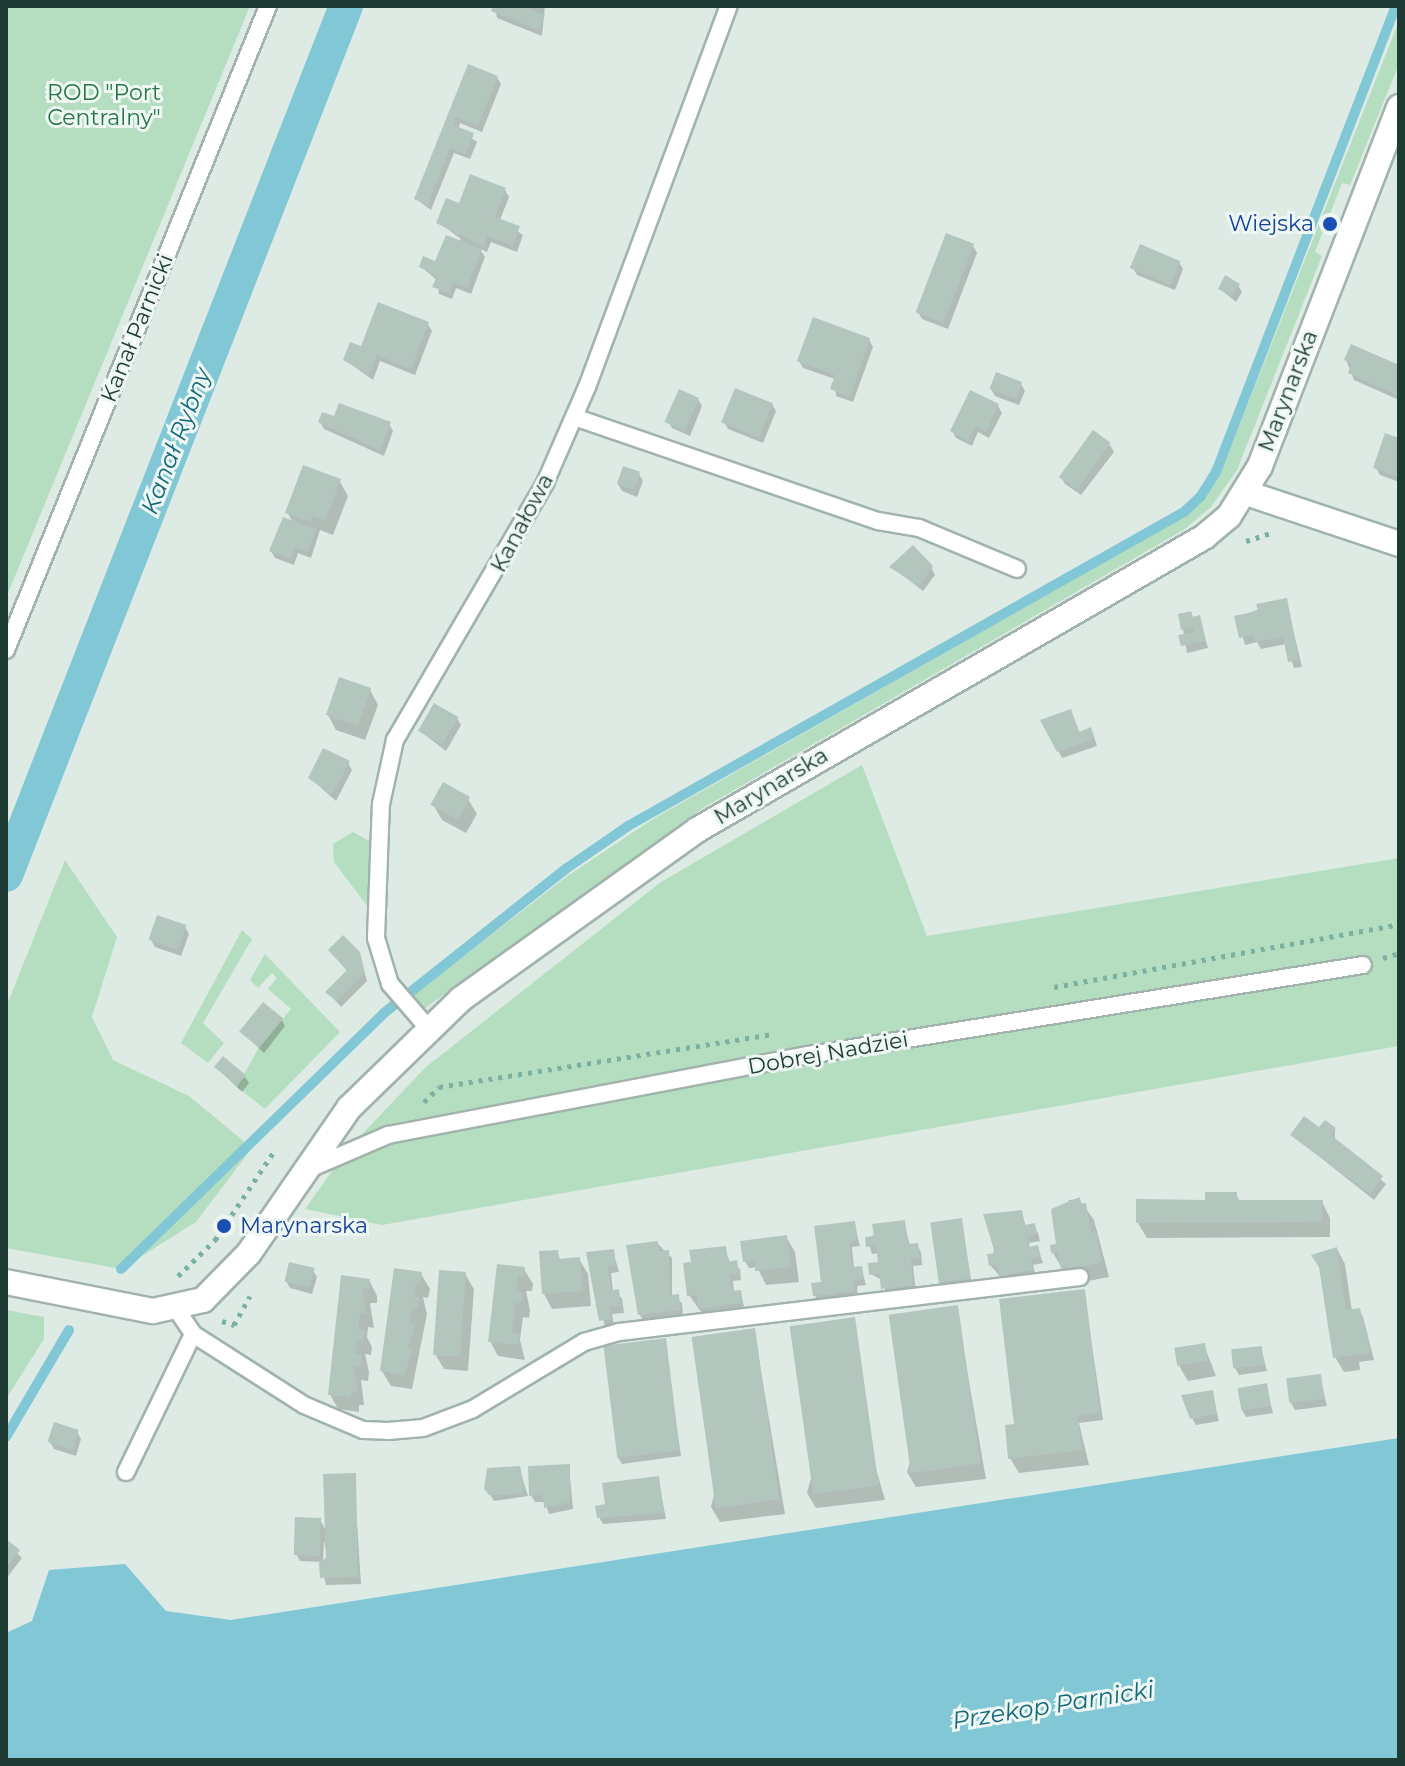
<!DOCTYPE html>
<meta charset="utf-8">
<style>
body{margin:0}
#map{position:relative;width:1405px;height:1766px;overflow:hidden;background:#deebe5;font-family:Montserrat,sans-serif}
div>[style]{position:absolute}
.green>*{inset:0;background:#b5dec0}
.water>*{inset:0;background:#81c7d5}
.shadow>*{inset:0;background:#0003}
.stream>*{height:10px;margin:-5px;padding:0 5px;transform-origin:5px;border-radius:5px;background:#81c7d5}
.canal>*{height:34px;margin:-17px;padding:0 17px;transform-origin:17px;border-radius:17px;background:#81c7d5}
.building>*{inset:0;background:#b3c6be;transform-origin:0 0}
.path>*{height:5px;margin-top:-2.5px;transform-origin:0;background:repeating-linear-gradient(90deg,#7cb1a1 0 4px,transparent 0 10px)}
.roads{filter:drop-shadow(2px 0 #a1b3ac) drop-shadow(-2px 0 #a1b3ac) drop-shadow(0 2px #a1b3ac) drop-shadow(0 -2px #a1b3ac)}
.service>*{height:16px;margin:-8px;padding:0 8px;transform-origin:8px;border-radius:8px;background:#fff}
.minor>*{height:24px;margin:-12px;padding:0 12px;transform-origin:12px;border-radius:12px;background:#fff}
.dots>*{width:22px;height:22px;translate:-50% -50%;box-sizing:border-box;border:4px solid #eef7f3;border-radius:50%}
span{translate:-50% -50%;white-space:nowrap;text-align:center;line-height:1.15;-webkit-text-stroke:6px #eef7f3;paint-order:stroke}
.park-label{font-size:22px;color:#267545}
.transit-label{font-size:22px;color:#164399}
.right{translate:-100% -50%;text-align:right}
.left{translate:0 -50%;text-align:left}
.street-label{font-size:22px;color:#1e3c34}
.water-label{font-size:24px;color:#14697b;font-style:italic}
.frame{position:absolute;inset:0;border:8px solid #1e3c34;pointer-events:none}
</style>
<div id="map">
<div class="green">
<div style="clip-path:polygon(6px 6px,250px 6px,6px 598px)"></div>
<div style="clip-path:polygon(1399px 21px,1399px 64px,1350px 185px,1342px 183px,1315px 252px,1322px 256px,1237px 470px,1211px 507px,1185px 529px,703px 808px,421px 1011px,411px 997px,566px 877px,653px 819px,1127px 549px,1206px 498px,1220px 475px)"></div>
<div style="clip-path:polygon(862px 765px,927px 936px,1399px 858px,1399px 1046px,382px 1225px,305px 1209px,347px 1150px,426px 1067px,661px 882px)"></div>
<div style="clip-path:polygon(353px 832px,373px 843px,371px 911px,334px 862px,333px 844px)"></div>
<div style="clip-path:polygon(65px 860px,117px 937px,92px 1017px,113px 1060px,189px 1096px,252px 1148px,196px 1222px,121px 1269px,6px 1248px,6px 1007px)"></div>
<div style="clip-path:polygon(242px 930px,252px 939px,203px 1023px,224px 1043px,208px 1063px,181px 1043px)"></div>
<div style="clip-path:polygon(265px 954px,340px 1032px,265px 1109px,237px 1087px,259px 1047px,291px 1009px,268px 989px,277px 978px,272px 973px,258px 988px,250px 980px)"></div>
<div style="clip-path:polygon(6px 1310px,44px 1317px,44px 1339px,6px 1399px)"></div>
</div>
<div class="water">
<div style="clip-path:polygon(1399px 1438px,1399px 1760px,6px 1760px,6px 1633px,32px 1621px,49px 1570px,125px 1564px,166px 1611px,231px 1620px)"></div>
</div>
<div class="shadow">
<div style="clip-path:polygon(495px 6px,545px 6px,542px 36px,497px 18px)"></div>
<div style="clip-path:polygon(469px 66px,497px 77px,501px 84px,482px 132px,460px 123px,458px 129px,477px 142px,470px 159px,454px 153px,431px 210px,416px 199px)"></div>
<div style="clip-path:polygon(505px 190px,509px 197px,500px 220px,523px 235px,517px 252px,491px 242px,487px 252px,479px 248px,485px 257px,471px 294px,456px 288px,452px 299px,439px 294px,437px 280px,421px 267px,436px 264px,461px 239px,439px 223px,460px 205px)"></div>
<div style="clip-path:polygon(973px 246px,977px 253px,948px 329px,922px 319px,918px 312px)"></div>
<div style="clip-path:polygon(1179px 262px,1183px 269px,1175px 290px,1137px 275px,1133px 268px)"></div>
<div style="clip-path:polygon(1238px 285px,1242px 292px,1236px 302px,1220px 289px)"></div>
<div style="clip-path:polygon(428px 324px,432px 331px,415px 375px,380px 361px,373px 380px,345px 360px)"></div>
<div style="clip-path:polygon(869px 340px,873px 347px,853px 402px,836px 396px,835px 379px,803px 368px,799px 361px)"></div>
<div style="clip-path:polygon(1346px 360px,1399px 368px,1399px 400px,1354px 380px)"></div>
<div style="clip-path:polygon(1021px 384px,1025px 391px,1019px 405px,995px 396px,991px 389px)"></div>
<div style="clip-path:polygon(698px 399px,702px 406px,690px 436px,672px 428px,668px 421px)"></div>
<div style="clip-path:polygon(772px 404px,776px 411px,763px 443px,728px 429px,724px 422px)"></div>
<div style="clip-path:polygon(998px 406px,1002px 413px,989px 438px,978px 432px,972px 446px,956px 438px,952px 431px)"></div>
<div style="clip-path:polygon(335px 419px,389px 424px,393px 431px,384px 456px,324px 429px,320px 422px)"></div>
<div style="clip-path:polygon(1399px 440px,1399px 482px,1380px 475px,1376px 468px)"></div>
<div style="clip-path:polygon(1110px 445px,1114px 452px,1081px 495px,1065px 484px,1061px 477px)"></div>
<div style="clip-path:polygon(639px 474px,643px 481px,637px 497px,622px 491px,618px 484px)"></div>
<div style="clip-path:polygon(339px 480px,348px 496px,333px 535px,320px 530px,311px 558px,298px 553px,294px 565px,275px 558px,271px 551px,293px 523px,288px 513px)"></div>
<div style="clip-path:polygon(892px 567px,931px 567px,935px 575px,923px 591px)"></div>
<div style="clip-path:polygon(1286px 600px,1302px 667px,1294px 668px,1286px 644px,1261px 649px,1257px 642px,1245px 645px,1237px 617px)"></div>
<div style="clip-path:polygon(1181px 616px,1199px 617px,1208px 648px,1187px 653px)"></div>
<div style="clip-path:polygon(370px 690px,378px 705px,365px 740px,336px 730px,328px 715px)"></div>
<div style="clip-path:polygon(457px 718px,461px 725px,446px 751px,420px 731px)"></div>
<div style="clip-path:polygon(1074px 718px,1080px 734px,1094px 737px,1097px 746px,1062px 758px,1043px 721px)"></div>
<div style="clip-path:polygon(348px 763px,352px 770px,336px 801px,310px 778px)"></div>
<div style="clip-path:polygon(468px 799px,477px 814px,466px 833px,442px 820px,433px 804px)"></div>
<div style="clip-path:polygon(185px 927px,189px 934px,181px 956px,155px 947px,151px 940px)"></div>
<div style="clip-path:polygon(330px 951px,358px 954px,367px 981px,341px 1007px,328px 992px,348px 972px)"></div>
<div style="clip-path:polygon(281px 1019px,285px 1026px,264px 1053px,241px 1031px)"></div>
<div style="clip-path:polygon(216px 1067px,245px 1077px,249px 1083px,242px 1092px)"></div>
<div style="clip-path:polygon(1335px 1129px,1335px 1141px,1386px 1184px,1374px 1200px,1292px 1135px)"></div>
<div style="clip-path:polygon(1236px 1194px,1240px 1202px,1322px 1202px,1330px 1218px,1330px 1237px,1147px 1238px,1138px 1223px)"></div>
<div style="clip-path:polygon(1079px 1199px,1094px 1220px,1109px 1277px,1088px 1281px,1083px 1273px,1066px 1275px,1053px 1253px,1069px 1200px)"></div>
<div style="clip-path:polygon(1021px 1212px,1026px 1227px,1034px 1226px,1038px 1233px,1040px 1241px,1029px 1243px,1030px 1248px,1037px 1247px,1043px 1263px,1033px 1265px,1036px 1277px,1005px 1282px,991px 1266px,994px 1250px,986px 1216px)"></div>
<div style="clip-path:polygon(961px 1220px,972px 1285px,943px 1288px,939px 1282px)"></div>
<div style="clip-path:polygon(904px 1222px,910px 1246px,917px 1245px,921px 1252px,922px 1265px,913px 1266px,916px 1292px,887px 1295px,882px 1280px,871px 1274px,880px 1263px,879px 1253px,872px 1254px,867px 1238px)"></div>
<div style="clip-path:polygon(854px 1224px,860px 1246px,852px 1247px,854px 1269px,861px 1268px,866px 1285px,857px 1286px,858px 1298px,819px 1302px,815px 1296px)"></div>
<div style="clip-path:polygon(786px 1237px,795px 1252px,799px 1282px,766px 1285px,757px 1267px,749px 1268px,745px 1261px)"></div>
<div style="clip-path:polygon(657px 1243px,672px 1258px,672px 1297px,682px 1303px,683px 1317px,644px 1322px,640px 1315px)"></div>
<div style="clip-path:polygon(725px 1248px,730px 1263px,740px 1269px,741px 1280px,733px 1281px,734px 1292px,740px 1292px,745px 1310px,709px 1323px,689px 1295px)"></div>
<div style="clip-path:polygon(1337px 1249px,1345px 1264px,1352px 1312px,1359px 1310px,1363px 1317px,1374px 1360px,1359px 1362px,1360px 1370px,1344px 1372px,1335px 1357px)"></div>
<div style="clip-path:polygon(613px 1251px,619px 1272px,611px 1273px,613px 1291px,622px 1298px,624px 1313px,612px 1314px,614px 1326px,605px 1327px,588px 1254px)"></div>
<div style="clip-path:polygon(557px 1252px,561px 1261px,579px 1259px,588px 1274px,591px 1306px,552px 1309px,544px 1294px)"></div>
<div style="clip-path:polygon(499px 1266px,524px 1269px,533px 1284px,532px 1291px,526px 1291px,530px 1310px,529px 1318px,523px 1317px,520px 1340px,525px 1360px,498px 1356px,490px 1341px)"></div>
<div style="clip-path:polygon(313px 1270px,317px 1277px,312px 1294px,290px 1288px,286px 1281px)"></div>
<div style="clip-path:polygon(395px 1271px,421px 1274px,430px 1289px,428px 1298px,423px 1297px,427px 1314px,412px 1389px,391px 1386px,382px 1371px)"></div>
<div style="clip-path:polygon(465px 1274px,474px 1289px,468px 1371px,444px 1369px,435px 1354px)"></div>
<div style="clip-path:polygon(342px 1278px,369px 1280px,377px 1296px,377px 1303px,370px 1303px,374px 1328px,368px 1327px,367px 1337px,372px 1347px,371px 1355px,365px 1354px,369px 1372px,368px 1381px,361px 1380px,364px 1405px,359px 1405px,359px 1412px,338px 1409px,330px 1394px)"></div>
<div style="clip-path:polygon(1084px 1291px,1103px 1420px,1079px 1423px,1089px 1465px,1019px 1473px,1010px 1458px,1016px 1425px)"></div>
<div style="clip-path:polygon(956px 1307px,986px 1479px,916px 1487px,907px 1472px)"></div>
<div style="clip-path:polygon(854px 1319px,874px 1462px,885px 1500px,816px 1508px,807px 1493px)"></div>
<div style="clip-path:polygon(754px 1330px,785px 1514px,720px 1522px,711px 1507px)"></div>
<div style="clip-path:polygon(664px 1340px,681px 1456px,622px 1464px,618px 1457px)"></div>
<div style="clip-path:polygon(1204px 1345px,1216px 1376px,1188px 1381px,1179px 1366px)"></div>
<div style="clip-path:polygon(1261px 1348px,1267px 1371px,1239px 1375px,1235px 1368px)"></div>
<div style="clip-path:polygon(1320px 1376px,1327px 1406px,1295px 1410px,1291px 1403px)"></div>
<div style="clip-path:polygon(1266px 1385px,1273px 1413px,1246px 1417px,1242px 1410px)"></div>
<div style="clip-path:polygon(1212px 1392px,1219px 1421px,1196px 1425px,1192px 1418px)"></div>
<div style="clip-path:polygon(77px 1432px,81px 1439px,76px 1456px,54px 1449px,50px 1442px)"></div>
<div style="clip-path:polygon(569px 1466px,573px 1509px,549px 1514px,545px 1502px,535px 1502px,531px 1495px)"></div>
<div style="clip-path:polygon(519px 1468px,528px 1496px,494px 1501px,486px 1488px)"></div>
<div style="clip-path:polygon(evenodd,354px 1475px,361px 1584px,326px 1585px,321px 1562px,300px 1561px,296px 1554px,320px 1520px,327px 1532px,354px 1475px,324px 1540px,328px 1559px,323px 1562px,324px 1540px)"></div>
<div style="clip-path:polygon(658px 1478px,666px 1519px,603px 1524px,599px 1517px,607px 1506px)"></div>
<div style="clip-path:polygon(6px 1541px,22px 1558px,6px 1579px)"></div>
</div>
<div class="stream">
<div style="left:121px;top:1269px;width:367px;rotate:-44.2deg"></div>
<div style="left:384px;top:1013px;width:233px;rotate:-38.4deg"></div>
<div style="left:567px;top:868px;width:74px;rotate:-34.5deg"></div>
<div style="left:628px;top:826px;width:639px;rotate:-29.46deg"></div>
<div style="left:1184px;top:512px;width:23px;rotate:-43deg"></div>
<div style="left:1201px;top:496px;width:28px;rotate:-58deg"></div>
<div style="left:1216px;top:472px;width:500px;rotate:-68.9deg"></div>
<div style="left:6px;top:1437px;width:124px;rotate:-59.5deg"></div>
</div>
<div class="canal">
<div style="left:6px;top:875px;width:933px;rotate:-68.63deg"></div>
</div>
<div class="building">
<div style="clip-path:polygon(493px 6px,522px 6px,545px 15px,539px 30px,491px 11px)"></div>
<div style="clip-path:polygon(468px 64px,498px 76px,478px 126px,456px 117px,453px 125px,474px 133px,466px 154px,450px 148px,428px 205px,414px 199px)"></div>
<div style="clip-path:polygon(470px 174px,506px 188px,495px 217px,520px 226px,513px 246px,487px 236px,484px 247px,436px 223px,446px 198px,459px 203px)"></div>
<div style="left:946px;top:233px;width:30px;height:85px;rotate:21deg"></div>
<div style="clip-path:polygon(446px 235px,482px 249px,467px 288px,453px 282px,449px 293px,432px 287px,437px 276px,419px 267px,423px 256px,435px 261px)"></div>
<div style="left:1140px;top:244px;width:44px;height:26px;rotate:23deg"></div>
<div style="clip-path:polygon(1225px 275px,1240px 284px,1232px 296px,1218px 289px)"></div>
<div style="clip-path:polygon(378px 302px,429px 322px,411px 369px,377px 355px,369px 375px,343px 360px,350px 342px,361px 346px)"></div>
<div style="clip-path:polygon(813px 317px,870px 338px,850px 397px,830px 389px,835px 375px,797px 361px)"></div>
<div style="clip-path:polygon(1351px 344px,1399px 365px,1399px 396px,1348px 373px,1352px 363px,1344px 360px)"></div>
<div style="left:996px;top:372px;width:28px;height:18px;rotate:21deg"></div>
<div style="left:735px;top:388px;width:41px;height:37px;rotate:22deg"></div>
<div style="left:679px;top:389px;width:22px;height:36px;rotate:24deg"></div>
<div style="clip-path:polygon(970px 390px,999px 404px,986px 432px,975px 426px,968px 440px,950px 431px)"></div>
<div style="clip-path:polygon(339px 403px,391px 422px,380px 450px,318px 422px,322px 412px,334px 416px)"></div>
<div style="left:1093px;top:430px;width:22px;height:58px;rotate:36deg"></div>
<div style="clip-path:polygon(1385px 433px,1399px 438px,1399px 477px,1373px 468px)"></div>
<div style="clip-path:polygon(303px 465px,341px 479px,325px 521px,312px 516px,310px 522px,285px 513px)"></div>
<div style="left:623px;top:466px;width:18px;height:19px;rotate:19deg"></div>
<div style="clip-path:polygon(283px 517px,316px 529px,308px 552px,295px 547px,291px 559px,269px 551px)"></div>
<div style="clip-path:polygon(913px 545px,933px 566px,919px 586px,889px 567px)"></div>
<div style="clip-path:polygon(1287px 598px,1299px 660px,1288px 662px,1283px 637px,1255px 642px,1254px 635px,1239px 638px,1234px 616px,1258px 611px,1256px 604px)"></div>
<div style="clip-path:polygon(1191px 611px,1193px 617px,1200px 615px,1206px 641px,1181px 646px,1178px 635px,1194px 632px,1193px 627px,1181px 630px,1178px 614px)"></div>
<div style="left:339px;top:677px;width:34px;height:40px;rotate:19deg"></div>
<div style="left:434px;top:703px;width:28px;height:32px;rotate:30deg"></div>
<div style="clip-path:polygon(1071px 709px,1079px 732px,1091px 727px,1095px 739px,1057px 752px,1040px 720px)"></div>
<div style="clip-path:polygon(323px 748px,350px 761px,332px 795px,308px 778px)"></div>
<div style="left:443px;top:782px;width:31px;height:26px;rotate:29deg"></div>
<div style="left:157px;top:915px;width:31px;height:26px;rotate:19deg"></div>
<div style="clip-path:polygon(343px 935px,360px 952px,365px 973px,336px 1001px,325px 992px,347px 970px,328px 950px)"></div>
<div style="left:263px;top:1002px;width:26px;height:38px;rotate:39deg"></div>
<div style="left:223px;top:1056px;width:30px;height:14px;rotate:40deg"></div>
<div style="clip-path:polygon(1304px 1116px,1319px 1127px,1325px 1120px,1336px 1128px,1331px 1135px,1383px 1176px,1370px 1194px,1290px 1135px)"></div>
<div style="clip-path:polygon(1205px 1192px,1237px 1192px,1237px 1200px,1323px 1200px,1322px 1222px,1136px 1223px,1136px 1199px,1205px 1200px)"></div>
<div style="clip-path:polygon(1080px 1197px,1081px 1204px,1086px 1203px,1091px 1233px,1096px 1232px,1102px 1263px,1061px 1269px,1058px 1252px,1051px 1253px,1050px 1245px,1056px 1244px,1051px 1209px)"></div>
<div style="clip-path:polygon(1022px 1210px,1025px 1225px,1035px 1223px,1037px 1234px,1027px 1236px,1029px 1247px,1038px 1245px,1041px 1257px,1031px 1259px,1033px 1270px,999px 1276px,997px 1265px,989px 1266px,987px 1254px,995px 1253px,983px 1214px)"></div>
<div style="left:962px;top:1218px;width:61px;height:32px;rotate:82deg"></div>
<div style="clip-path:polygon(905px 1220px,908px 1244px,918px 1243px,920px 1258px,911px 1259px,913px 1285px,881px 1289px,879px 1273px,869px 1275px,868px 1263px,878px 1262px,876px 1246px,866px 1247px,865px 1237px,874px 1236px,872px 1224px)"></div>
<div style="clip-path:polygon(855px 1221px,858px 1240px,849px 1241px,852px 1267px,862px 1266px,864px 1279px,854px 1280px,855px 1291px,813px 1296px,811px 1283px,821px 1282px,814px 1226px)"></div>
<div style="clip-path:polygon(787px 1235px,791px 1267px,755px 1271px,755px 1261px,743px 1262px,740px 1241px)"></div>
<div style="clip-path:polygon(658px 1241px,659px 1251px,669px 1250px,670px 1295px,679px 1294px,680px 1310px,638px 1315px,626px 1245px)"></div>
<div style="clip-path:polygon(726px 1246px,728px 1262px,737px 1260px,739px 1274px,730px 1275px,732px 1291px,741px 1290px,743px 1303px,698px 1309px,697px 1295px,687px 1296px,683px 1263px,691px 1262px,689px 1250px)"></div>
<div style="clip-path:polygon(1337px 1247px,1346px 1310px,1360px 1308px,1371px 1353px,1333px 1358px,1319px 1267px,1311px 1255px)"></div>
<div style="clip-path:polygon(614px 1249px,616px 1266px,608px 1266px,611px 1290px,619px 1289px,621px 1306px,610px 1307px,611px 1319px,599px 1321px,586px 1252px)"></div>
<div style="clip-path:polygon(558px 1250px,559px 1259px,580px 1257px,583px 1291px,542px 1294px,539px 1251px)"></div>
<div style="left:289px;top:1262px;width:26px;height:20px;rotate:13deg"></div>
<div style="clip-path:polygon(497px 1264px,525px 1267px,524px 1277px,518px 1276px,516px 1292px,523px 1293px,521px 1303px,515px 1303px,512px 1333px,519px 1334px,518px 1345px,488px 1342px)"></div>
<div style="clip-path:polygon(394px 1268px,422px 1272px,420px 1284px,416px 1283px,414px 1297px,419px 1297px,418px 1309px,413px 1308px,410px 1323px,416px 1324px,408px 1349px,413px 1349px,404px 1375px,380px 1371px)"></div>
<div style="left:439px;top:1270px;width:27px;height:85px;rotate:4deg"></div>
<div style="clip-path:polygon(341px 1275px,370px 1279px,369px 1289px,363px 1288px,366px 1314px,360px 1313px,358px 1329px,365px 1330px,363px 1341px,357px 1340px,355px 1354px,362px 1355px,360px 1367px,354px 1366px,357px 1391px,351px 1391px,351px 1397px,328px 1395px)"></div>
<div style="clip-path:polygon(1085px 1289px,1100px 1413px,1078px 1416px,1082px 1450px,1008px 1459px,1005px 1425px,1014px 1424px,999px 1299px)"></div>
<div style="left:958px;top:1305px;width:160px;height:70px;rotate:82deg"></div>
<div style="left:855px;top:1317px;width:170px;height:66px;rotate:82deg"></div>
<div style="left:755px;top:1328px;width:173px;height:64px;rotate:82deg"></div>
<div style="left:666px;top:1338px;width:113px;height:63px;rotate:83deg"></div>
<div style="left:1205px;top:1343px;width:18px;height:31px;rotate:81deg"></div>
<div style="left:1262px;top:1346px;width:19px;height:31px;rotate:84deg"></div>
<div style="left:1321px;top:1374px;width:25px;height:35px;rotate:83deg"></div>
<div style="left:1267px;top:1383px;width:23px;height:30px;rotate:80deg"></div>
<div style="clip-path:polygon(1213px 1390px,1217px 1414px,1190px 1419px,1181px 1395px)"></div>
<div style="left:54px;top:1422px;width:26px;height:21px;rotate:18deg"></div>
<div style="clip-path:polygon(570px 1464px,570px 1502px,544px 1508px,543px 1495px,529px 1496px,528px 1466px)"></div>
<div style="clip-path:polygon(520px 1466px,525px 1489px,519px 1494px,489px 1495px,484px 1489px,487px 1468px)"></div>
<div style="clip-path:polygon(356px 1473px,358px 1577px,320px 1578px,319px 1563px,326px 1558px,323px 1474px)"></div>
<div style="clip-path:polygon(659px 1476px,664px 1513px,597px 1518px,595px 1506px,605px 1504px,602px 1483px)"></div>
<div style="left:295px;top:1517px;width:26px;height:38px;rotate:2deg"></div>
<div style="clip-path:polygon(6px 1539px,20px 1550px,6px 1568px)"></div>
</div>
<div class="path">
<div style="left:1246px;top:541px;width:25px;rotate:-18deg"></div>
<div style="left:1383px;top:958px;width:17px;rotate:-17deg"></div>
<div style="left:1054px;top:987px;width:351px;rotate:-10.3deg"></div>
<div style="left:424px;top:1102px;width:21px;rotate:-45deg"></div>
<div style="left:439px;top:1087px;width:337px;rotate:-9deg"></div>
<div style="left:178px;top:1276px;width:52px;rotate:-44.2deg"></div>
<div style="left:215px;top:1240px;width:108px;rotate:-56.3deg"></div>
<div style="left:222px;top:1321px;width:13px;rotate:18deg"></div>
<div style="left:234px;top:1325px;width:33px;rotate:-61deg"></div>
</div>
<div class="roads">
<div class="service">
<div style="left:574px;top:417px;width:321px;rotate:18.9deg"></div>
<div style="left:878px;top:521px;width:42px;rotate:9.7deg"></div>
<div style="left:919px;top:528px;width:106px;rotate:22.7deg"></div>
<div style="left:6px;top:650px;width:695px;rotate:-67.86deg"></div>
<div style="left:428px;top:1028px;width:58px;rotate:-130.8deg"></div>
<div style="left:390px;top:984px;width:48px;rotate:-106.9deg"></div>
<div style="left:376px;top:938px;width:134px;rotate:-87.9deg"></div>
<div style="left:381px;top:804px;width:66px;rotate:-77.7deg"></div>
<div style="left:395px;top:740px;width:298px;rotate:-59.7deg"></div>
<div style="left:545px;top:483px;width:105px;rotate:-66.4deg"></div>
<div style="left:587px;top:387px;width:407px;rotate:-69.6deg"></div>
<div style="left:309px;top:1169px;width:86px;rotate:-23.3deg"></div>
<div style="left:388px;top:1135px;width:429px;rotate:-10.8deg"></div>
<div style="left:809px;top:1055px;width:561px;rotate:-9.23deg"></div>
<div style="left:177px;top:1310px;width:29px;rotate:56deg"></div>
<div style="left:193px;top:1334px;width:132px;rotate:32.6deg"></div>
<div style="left:304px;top:1405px;width:64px;rotate:23deg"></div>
<div style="left:363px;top:1430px;width:25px;rotate:2deg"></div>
<div style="left:388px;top:1431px;width:35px;rotate:-5deg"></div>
<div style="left:423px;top:1428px;width:53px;rotate:-20.8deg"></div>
<div style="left:473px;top:1409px;width:130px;rotate:-31.1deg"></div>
<div style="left:584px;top:1342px;width:36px;rotate:-16deg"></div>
<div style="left:619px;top:1332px;width:464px;rotate:-6.8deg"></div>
<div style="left:126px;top:1472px;width:153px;rotate:-64.1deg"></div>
</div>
<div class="minor">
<div style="left:1246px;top:493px;width:161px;rotate:18.4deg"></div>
<div style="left:6px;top:1282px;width:150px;rotate:11.2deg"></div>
<div style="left:153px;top:1311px;width:51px;rotate:-12.4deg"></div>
<div style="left:203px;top:1300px;width:66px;rotate:-45.6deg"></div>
<div style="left:249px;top:1253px;width:176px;rotate:-55.4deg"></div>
<div style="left:349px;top:1108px;width:156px;rotate:-44.2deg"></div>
<div style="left:461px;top:999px;width:290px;rotate:-35.6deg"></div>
<div style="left:697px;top:830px;width:586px;rotate:-30.02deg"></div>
<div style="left:1204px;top:537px;width:33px;rotate:-40deg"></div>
<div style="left:1229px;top:516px;width:59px;rotate:-58.2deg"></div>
<div style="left:1260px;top:466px;width:385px;rotate:-68.8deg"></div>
</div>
</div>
<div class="dots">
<div style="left:1330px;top:224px;background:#1a4fb4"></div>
<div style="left:224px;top:1226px;background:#1a4fb4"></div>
</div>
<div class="park-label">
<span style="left:104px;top:105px">ROD "Port<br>Centralny"</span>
</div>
<div class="transit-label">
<span class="right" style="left:1314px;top:224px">Wiejska</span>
<span class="left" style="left:240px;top:1226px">Marynarska</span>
</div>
<div class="street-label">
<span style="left:137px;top:328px;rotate:-68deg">Kanał Parnicki</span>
<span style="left:1288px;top:391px;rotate:-69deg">Marynarska</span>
<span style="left:522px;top:523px;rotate:-62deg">Kanałowa</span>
<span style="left:771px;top:786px;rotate:-31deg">Marynarska</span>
<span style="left:828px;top:1053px;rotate:-10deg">Dobrej Nadziei</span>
</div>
<div class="water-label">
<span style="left:176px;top:441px;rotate:-69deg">Kanał Rybny</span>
<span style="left:1053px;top:1705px;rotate:-9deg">Przekop Parnicki</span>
</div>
<div class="frame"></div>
</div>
